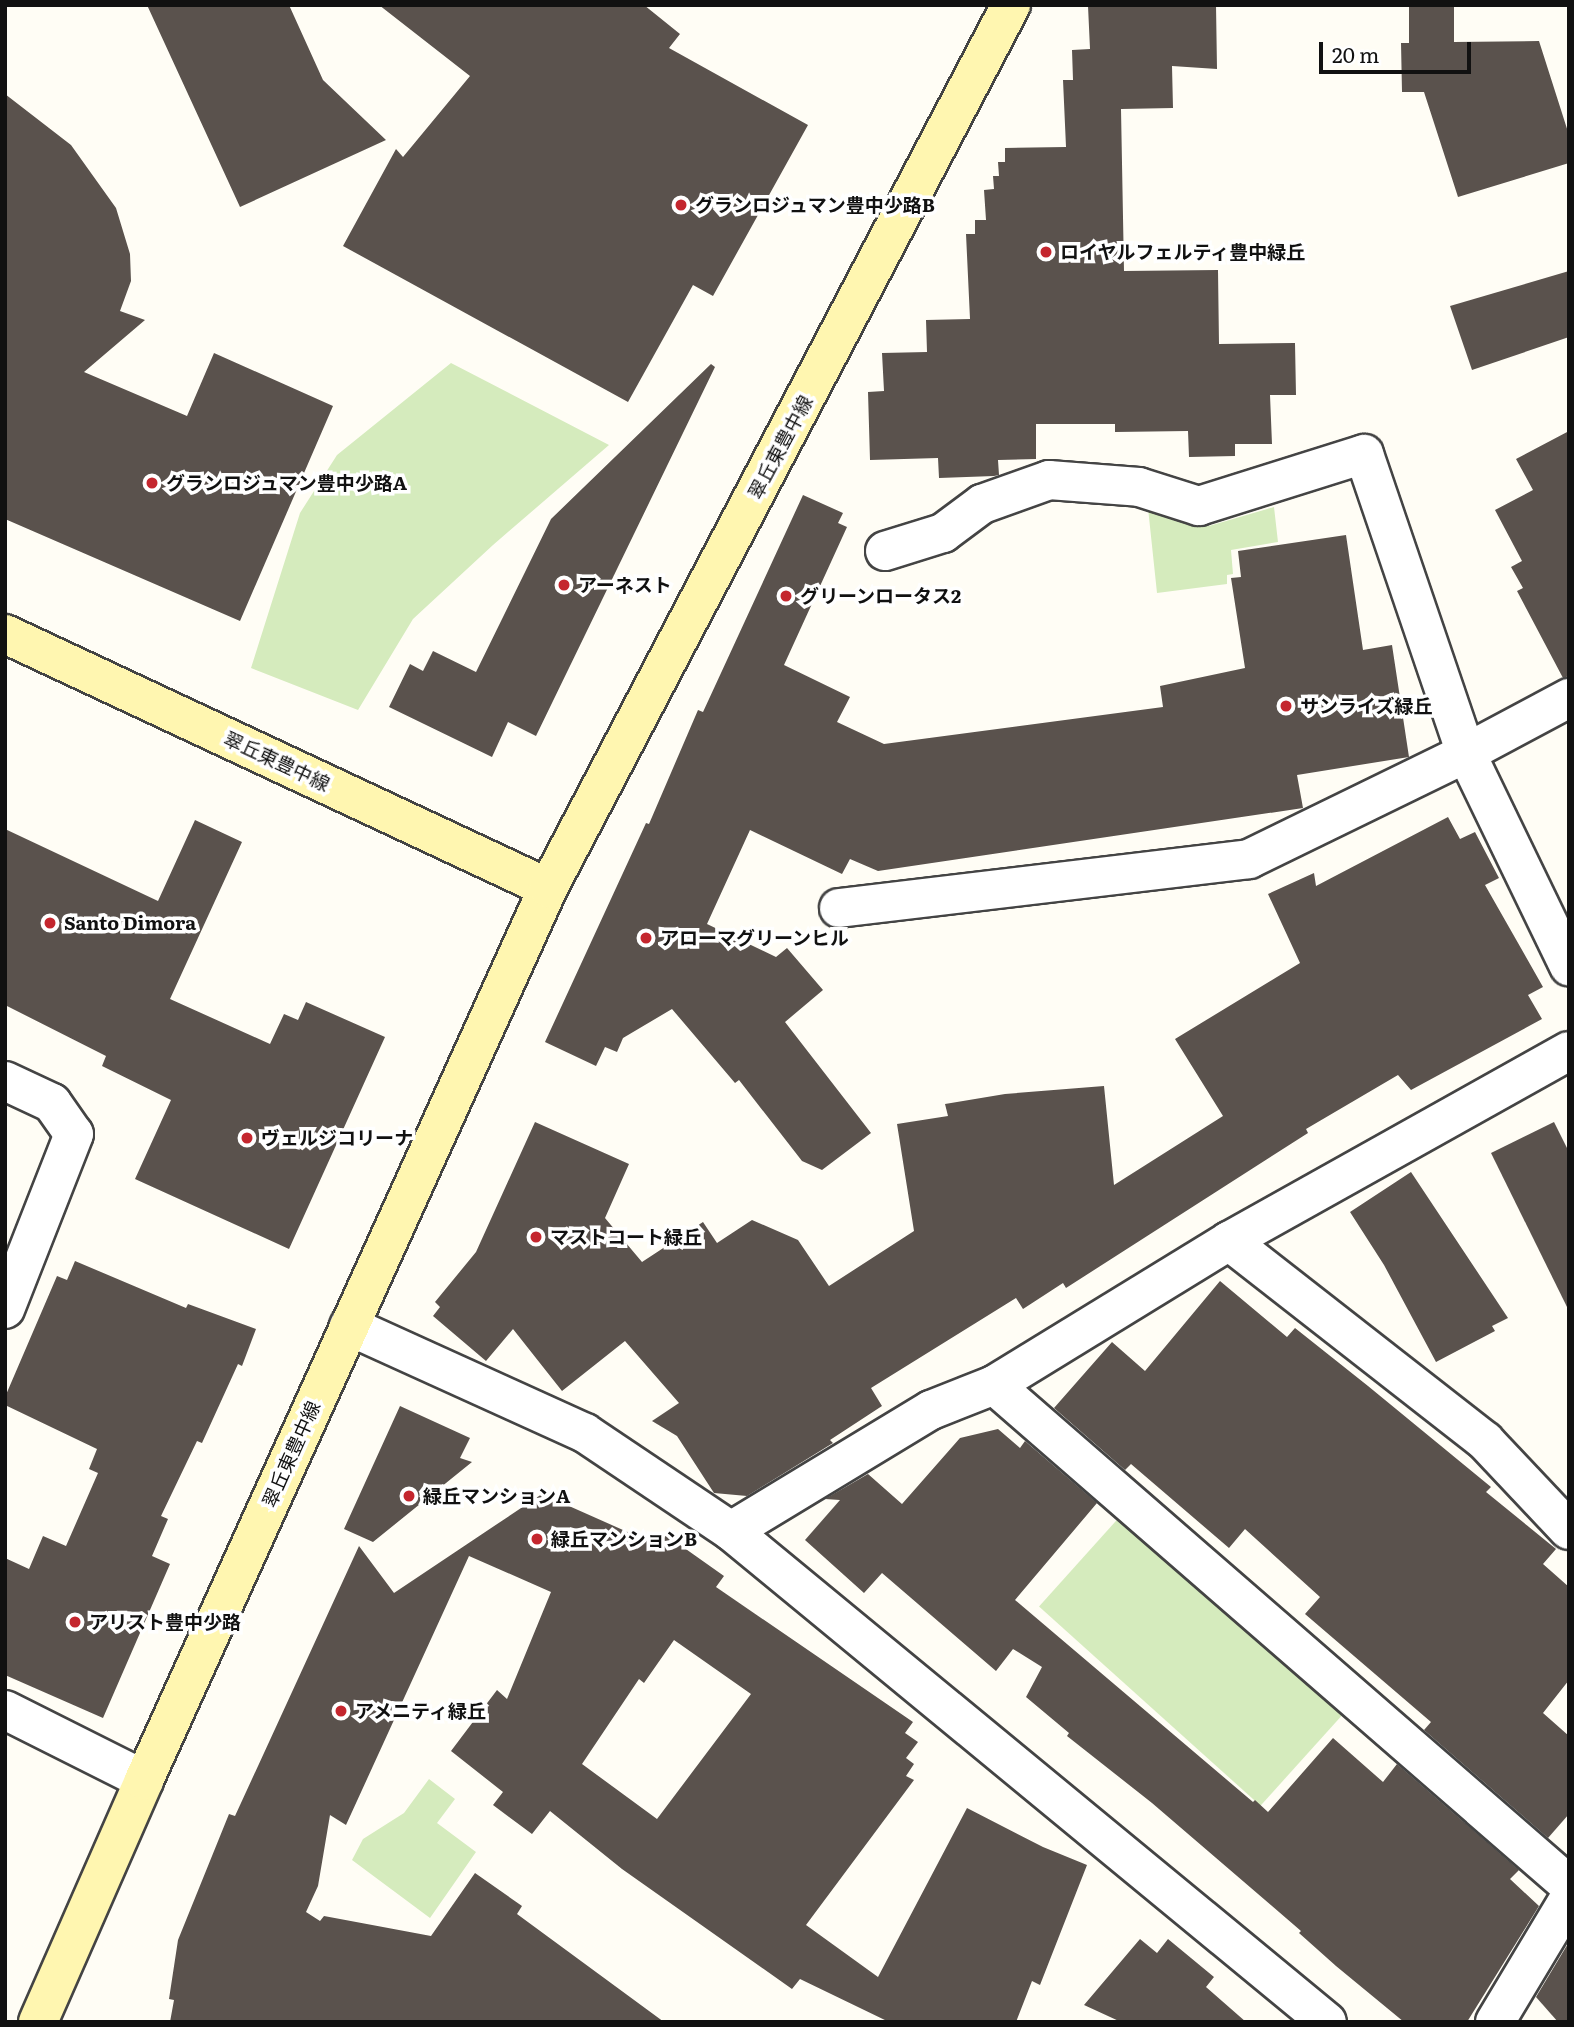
<!DOCTYPE html>
<meta charset="utf-8">
<style>
body{margin:0}
#map{position:relative;width:1574px;height:2027px;overflow:hidden;background:#fffdf5;font-family:Literata,"Noto Sans JP",serif}
div>[style]{position:absolute}
.green>*{inset:0;background:#d5ebbd;transform-origin:0 0}
.building>*{inset:0;background:#5a524d}
.roads{filter:drop-shadow(2px 0 #444) drop-shadow(-2px 0 #444) drop-shadow(0 2px #444) drop-shadow(0 -2px #444)}
.street>*{height:38px;margin:-19px;padding:0 19px;transform-origin:19px;border-radius:19px;background:#fff}
.secondary>*{height:38px;margin:-19px;padding:0 19px;transform-origin:19px;border-radius:19px;background:#fff6b0}
.dots>*{width:19px;height:19px;translate:-50% -50%;box-sizing:border-box;border:4px solid #fff;border-radius:50%}
span{translate:-50% -50%;white-space:nowrap;text-align:center;line-height:1.15;-webkit-text-stroke:7px #fff;paint-order:stroke}
.poi-label{font-size:19px;color:#111;font-weight:700}
.left{translate:0 -50%;text-align:left}
.street-label{font-size:19px;color:#111}
.frame{position:absolute;inset:0;border:7px solid #111;pointer-events:none}
.scale{position:absolute;left:1319px;top:42px;width:152px;height:32px;box-sizing:border-box;border:4px solid #111;border-top:0;padding-left:9px;font-size:21px;line-height:24px;white-space:nowrap;color:#111;-webkit-text-stroke:5px #fff;paint-order:stroke}
</style>
<div id="map">
<div class="green">
<div style="clip-path:polygon(451px 363px,609px 445px,493px 545px,413px 619px,358px 710px,251px 668px,300px 513px,337px 455px)"></div>
<div style="clip-path:polygon(1274px 507px,1278px 542px,1231px 550px,1233px 574px,1227px 575px,1227px 584px,1157px 593px,1148px 508px,1161px 508px,1209px 526px)"></div>
<div style="left:1124px;top:1512px;width:298px;height:127px;rotate:42deg"></div>
<div style="clip-path:polygon(429px 1779px,455px 1799px,437px 1823px,476px 1852px,430px 1918px,352px 1860px,363px 1839px,404px 1813px)"></div>
</div>
<div class="building">
<div style="clip-path:polygon(147px 5px,289px 5px,323px 80px,386px 140px,240px 207px)"></div>
<div style="clip-path:polygon(379px 5px,644px 5px,680px 34px,669px 48px,808px 125px,713px 296px,693px 285px,628px 402px,343px 246px,396px 149px,403px 157px,470px 76px)"></div>
<div style="clip-path:polygon(1216px 5px,1217px 69px,1172px 66px,1173px 108px,1121px 109px,1124px 271px,1218px 270px,1219px 344px,1295px 343px,1296px 395px,1270px 395px,1272px 444px,1235px 444px,1235px 456px,1189px 457px,1188px 431px,1115px 432px,1115px 424px,1036px 424px,1036px 459px,998px 460px,999px 475px,994px 476px,939px 478px,938px 458px,870px 460px,868px 392px,884px 391px,882px 353px,927px 352px,926px 320px,970px 319px,966px 234px,975px 234px,975px 220px,986px 220px,984px 190px,994px 189px,993px 176px,999px 176px,998px 162px,1005px 162px,1005px 148px,1066px 147px,1063px 80px,1073px 80px,1072px 50px,1090px 49px,1088px 6px)"></div>
<div style="clip-path:polygon(1409px 5px,1454px 5px,1454px 42px,1539px 41px,1569px 135px,1569px 163px,1458px 197px,1424px 92px,1402px 92px,1401px 43px,1409px 43px)"></div>
<div style="clip-path:polygon(5px 94px,71px 145px,116px 208px,130px 254px,131px 281px,120px 311px,145px 320px,84px 372px,187px 416px,214px 353px,333px 406px,240px 621px,5px 519px)"></div>
<div style="clip-path:polygon(1569px 271px,1569px 337px,1472px 370px,1450px 306px)"></div>
<div style="clip-path:polygon(711px 364px,715px 367px,536px 736px,508px 722px,492px 757px,389px 707px,410px 664px,423px 671px,433px 651px,476px 672px,551px 519px)"></div>
<div style="clip-path:polygon(1569px 431px,1569px 676px,1563px 678px,1517px 591px,1523px 588px,1511px 567px,1522px 561px,1495px 510px,1533px 490px,1516px 459px)"></div>
<div style="clip-path:polygon(803px 495px,843px 513px,838px 523px,847px 527px,784px 665px,850px 697px,837px 722px,884px 744px,1163px 707px,1160px 686px,1245px 668px,1231px 578px,1241px 577px,1238px 551px,1346px 535px,1363px 650px,1392px 645px,1409px 757px,1297px 775px,1303px 808px,878px 871px,850px 859px,842px 874px,750px 830px,707px 924px,776px 957px,787px 948px,823px 990px,785px 1022px,871px 1133px,822px 1170px,802px 1161px,739px 1080px,735px 1083px,672px 1009px,623px 1038px,617px 1052px,605px 1047px,596px 1066px,545px 1042px,646px 823px,649px 824px,698px 710px,703px 712px)"></div>
<div style="clip-path:polygon(1448px 817px,1460px 839px,1475px 832px,1499px 878px,1485px 885px,1543px 987px,1528px 995px,1542px 1019px,1411px 1090px,1398px 1075px,1306px 1129px,1308px 1133px,1066px 1288px,1063px 1283px,1023px 1309px,1016px 1298px,871px 1388px,882px 1406px,830px 1440px,833px 1443px,747px 1496px,714px 1493px,677px 1436px,652px 1421px,679px 1403px,625px 1341px,562px 1391px,513px 1329px,486px 1361px,433px 1316px,440px 1307px,435px 1302px,476px 1252px,535px 1122px,629px 1164px,605px 1218px,642px 1262px,703px 1222px,717px 1243px,752px 1220px,798px 1240px,829px 1286px,914px 1231px,897px 1124px,948px 1116px,945px 1104px,1005px 1094px,1104px 1086px,1114px 1185px,1223px 1116px,1175px 1039px,1300px 963px,1268px 894px,1314px 873px,1316px 886px)"></div>
<div style="clip-path:polygon(195px 820px,242px 842px,170px 999px,270px 1044px,284px 1014px,298px 1020px,306px 1002px,385px 1037px,289px 1249px,135px 1179px,171px 1100px,102px 1066px,106px 1056px,5px 1005px,5px 829px,158px 901px)"></div>
<div style="clip-path:polygon(1554px 1122px,1569px 1152px,1569px 1311px,1491px 1153px)"></div>
<div style="clip-path:polygon(1411px 1172px,1508px 1318px,1492px 1326px,1495px 1331px,1436px 1362px,1384px 1265px,1350px 1212px)"></div>
<div style="clip-path:polygon(75px 1261px,186px 1308px,188px 1304px,256px 1329px,242px 1366px,238px 1364px,202px 1443px,197px 1441px,161px 1516px,168px 1519px,152px 1556px,170px 1564px,103px 1718px,5px 1675px,5px 1558px,29px 1569px,43px 1536px,66px 1546px,98px 1473px,89px 1469px,97px 1449px,5px 1405px,5px 1397px,57px 1276px,67px 1280px)"></div>
<div style="clip-path:polygon(1220px 1281px,1287px 1337px,1295px 1328px,1368px 1386px,1491px 1487px,1486px 1492px,1556px 1549px,1543px 1564px,1569px 1587px,1569px 1680px,1543px 1713px,1569px 1736px,1569px 1814px,1548px 1838px,1424px 1730px,1431px 1722px,1305px 1614px,1320px 1597px,1245px 1529px,1229px 1548px,1131px 1464px,1125px 1470px,1054px 1408px,1112px 1342px,1145px 1371px)"></div>
<div style="clip-path:polygon(400px 1406px,470px 1438px,460px 1458px,472px 1462px,373px 1542px,344px 1529px)"></div>
<div style="clip-path:polygon(998px 1429px,1020px 1448px,1025px 1441px,1097px 1503px,1015px 1600px,1253px 1802px,1255px 1800px,1268px 1812px,1333px 1738px,1383px 1782px,1397px 1764px,1519px 1870px,1510px 1879px,1539px 1906px,1467px 2022px,1404px 2022px,1336px 1966px,1299px 1933px,1301px 1931px,1152px 1803px,1067px 1736px,1069px 1733px,1026px 1697px,1042px 1667px,1013px 1649px,996px 1671px,882px 1573px,864px 1593px,805px 1540px,840px 1500px,825px 1499px,868px 1474px,902px 1504px,960px 1438px)"></div>
<div style="clip-path:polygon(evenodd,542px 1494px,659px 1546px,666px 1535px,724px 1576px,716px 1587px,913px 1722px,905px 1733px,918px 1742px,906px 1758px,914px 1764px,906px 1776px,914px 1780px,806px 1925px,878px 1977px,967px 1808px,1043px 1847px,1087px 1865px,1040px 1985px,1032px 1981px,1016px 2022px,889px 2022px,800px 1979px,792px 1989px,622px 1869px,550px 1811px,532px 1834px,493px 1805px,503px 1792px,451px 1751px,497px 1690px,507px 1699px,551px 1592px,469px 1556px,346px 1825px,330px 1815px,318px 1886px,306px 1912px,320px 1921px,324px 1916px,431px 1936px,475px 1873px,522px 1906px,517px 1914px,664px 2022px,170px 2022px,174px 2000px,169px 1999px,178px 1940px,229px 1814px,235px 1816px,359px 1546px,394px 1593px,542px 1494px,674px 1640px,751px 1694px,657px 1819px,582px 1764px,639px 1679px,644px 1683px,674px 1640px)"></div>
<div style="clip-path:polygon(1140px 1939px,1157px 1953px,1168px 1939px,1214px 1977px,1206px 1987px,1246px 2022px,1121px 2022px,1084px 2005px)"></div>
<div style="clip-path:polygon(1569px 1942px,1569px 2022px,1558px 2022px,1536px 1997px)"></div>
</div>
<div class="roads">
<div class="street">
<div style="left:885px;top:551px;width:61px;rotate:-17.2deg"></div>
<div style="left:943px;top:533px;width:49px;rotate:-36.6deg"></div>
<div style="left:982px;top:504px;width:71px;rotate:-19.7deg"></div>
<div style="left:1049px;top:480px;width:90px;rotate:4.4deg"></div>
<div style="left:1139px;top:487px;width:63px;rotate:17.6deg"></div>
<div style="left:1199px;top:506px;width:173px;rotate:-17.5deg"></div>
<div style="left:1364px;top:454px;width:316px;rotate:71.2deg"></div>
<div style="left:1466px;top:753px;width:237px;rotate:64.2deg"></div>
<div style="left:839px;top:908px;width:413px;rotate:-6.8deg"></div>
<div style="left:1249px;top:859px;width:242px;rotate:-26deg"></div>
<div style="left:1466px;top:753px;width:117px;rotate:-28.1deg"></div>
<div style="left:5px;top:1081px;width:52px;rotate:25.1deg"></div>
<div style="left:52px;top:1103px;width:38px;rotate:55deg"></div>
<div style="left:74px;top:1134px;width:188px;rotate:111.5deg"></div>
<div style="left:1229px;top:1241px;width:325px;rotate:38deg"></div>
<div style="left:1485px;top:1441px;width:122px;rotate:46.7deg"></div>
<div style="left:349px;top:1326px;width:259px;rotate:24.4deg"></div>
<div style="left:585px;top:1433px;width:176px;rotate:33.9deg"></div>
<div style="left:731px;top:1531px;width:772px;rotate:39.48deg"></div>
<div style="left:994px;top:1385px;width:762px;rotate:41.01deg"></div>
<div style="left:731px;top:1531px;width:234px;rotate:-31.2deg"></div>
<div style="left:931px;top:1410px;width:68px;rotate:-21.6deg"></div>
<div style="left:994px;top:1385px;width:276px;rotate:-31.5deg"></div>
<div style="left:1229px;top:1241px;width:389px;rotate:-29.2deg"></div>
<div style="left:5px;top:1710px;width:156px;rotate:26.7deg"></div>
<div style="left:1495px;top:2022px;width:144px;rotate:-59deg"></div>
</div>
<div class="secondary">
<div style="left:5px;top:634px;width:599px;rotate:25.07deg"></div>
<div style="left:38px;top:2022px;width:264px;rotate:-66.3deg"></div>
<div style="left:144px;top:1780px;width:979px;rotate:-65.63deg"></div>
<div style="left:548px;top:888px;width:997px;rotate:-62.33deg"></div>
</div>
</div>
<div class="dots">
<div style="left:681px;top:205px;background:#c4262e"></div>
<div style="left:1046px;top:252px;background:#c4262e"></div>
<div style="left:152px;top:483px;background:#c4262e"></div>
<div style="left:564px;top:585px;background:#c4262e"></div>
<div style="left:786px;top:596px;background:#c4262e"></div>
<div style="left:1286px;top:706px;background:#c4262e"></div>
<div style="left:50px;top:923px;background:#c4262e"></div>
<div style="left:646px;top:938px;background:#c4262e"></div>
<div style="left:247px;top:1138px;background:#c4262e"></div>
<div style="left:536px;top:1237px;background:#c4262e"></div>
<div style="left:409px;top:1496px;background:#c4262e"></div>
<div style="left:537px;top:1539px;background:#c4262e"></div>
<div style="left:75px;top:1622px;background:#c4262e"></div>
<div style="left:341px;top:1711px;background:#c4262e"></div>
</div>
<div class="poi-label">
<span class="left" style="left:695px;top:205px">グランロジュマン豊中少路B</span>
<span class="left" style="left:1060px;top:252px">ロイヤルフェルティ豊中緑丘</span>
<span class="left" style="left:166px;top:483px">グランロジュマン豊中少路A</span>
<span class="left" style="left:578px;top:585px">アーネスト</span>
<span class="left" style="left:800px;top:596px">グリーンロータス2</span>
<span class="left" style="left:1300px;top:706px">サンライズ緑丘</span>
<span class="left" style="left:64px;top:923px">Santo Dimora</span>
<span class="left" style="left:660px;top:938px">アローマグリーンヒル</span>
<span class="left" style="left:261px;top:1138px">ヴェルジコリーナ</span>
<span class="left" style="left:550px;top:1237px">マストコート緑丘</span>
<span class="left" style="left:423px;top:1496px">緑丘マンションA</span>
<span class="left" style="left:551px;top:1539px">緑丘マンションB</span>
<span class="left" style="left:89px;top:1622px">アリスト豊中少路</span>
<span class="left" style="left:355px;top:1711px">アメニティ緑丘</span>
</div>
<div class="street-label">
<span style="left:780px;top:447px;rotate:-62deg">翠丘東豊中線</span>
<span style="left:277px;top:761px;rotate:25deg">翠丘東豊中線</span>
<span style="left:291px;top:1454px;rotate:-66deg">翠丘東豊中線</span>
</div>
<div class="frame"></div>
<div class="scale">20 m</div>
</div>
